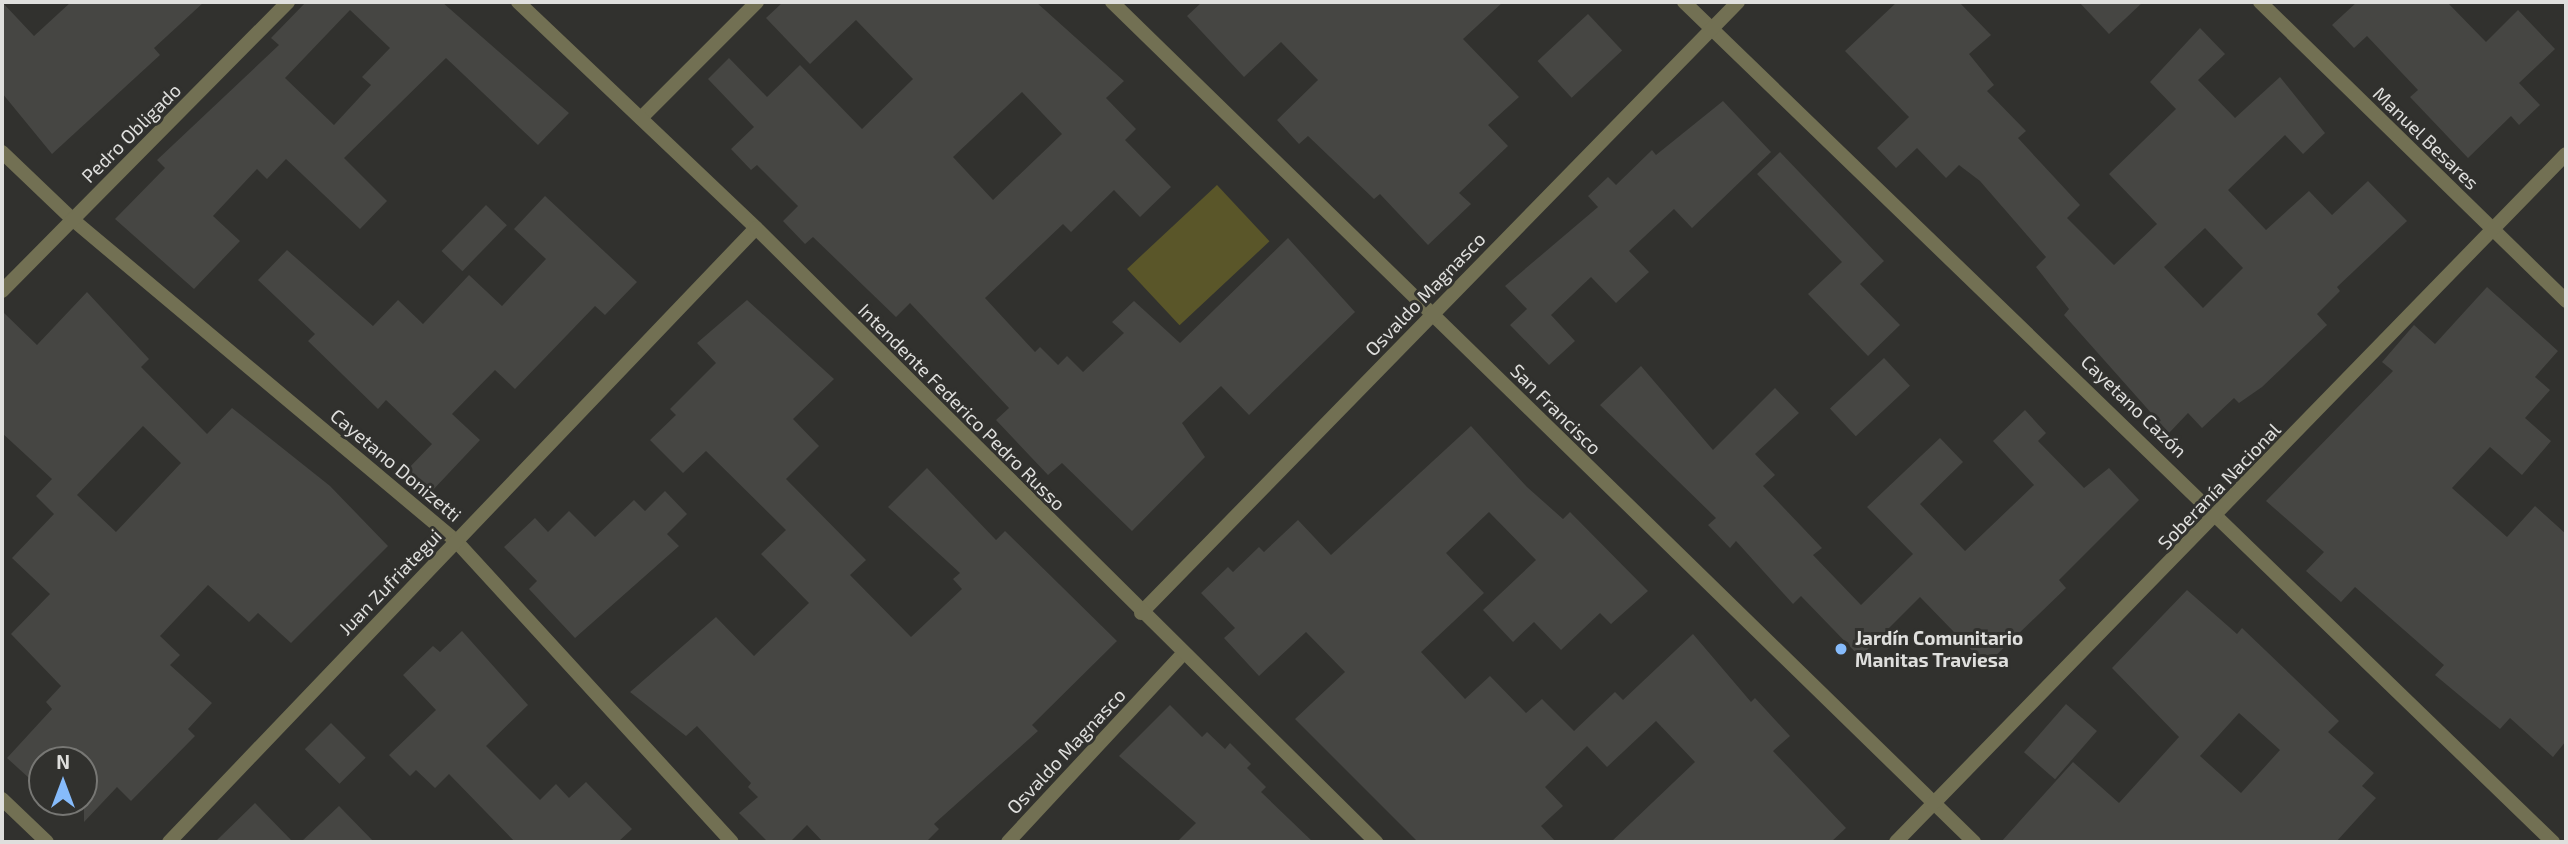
<!DOCTYPE html>
<meta charset="utf-8">
<style>
body{margin:0}
#map{position:relative;width:2568px;height:844px;overflow:hidden;background:#31312e;font-family:"Exo 2",sans-serif}
div>[style]{position:absolute}
.green>*{inset:0;background:#5a5629;transform-origin:0 0}
.building>*{inset:0;background:#464643;transform-origin:0 0}
.minor>*{height:14px;margin:-7px;padding:0 7px;transform-origin:7px;border-radius:7px;background:#727053}
.tertiary>*{height:14px;margin:-7px;padding:0 7px;transform-origin:7px;border-radius:7px;background:#727053}
.dots>*{width:19px;height:19px;translate:-50% -50%;box-sizing:border-box;border:4px solid #31312e;border-radius:50%}
span{translate:-50% -50%;white-space:nowrap;text-align:center;line-height:1.15;-webkit-text-stroke:6px #31312e;paint-order:stroke}
.street-label{font-size:19px;color:#dfdfdd}
.poi-label{font-size:19px;color:#dfdfdd;font-weight:700}
.left{translate:0 -50%;text-align:left}
.frame{position:absolute;inset:0;border:4px solid #dfdfdd;pointer-events:none}
.north{position:absolute;left:28px;top:746px;width:70px;height:70px;box-sizing:border-box;background:#31312e;border:2px solid #777774;border-radius:50%;rotate:0deg;font-size:19px;font-weight:700;line-height:28px;text-align:center;color:#dfdfdd}
.north::after{content:'';display:block;margin:auto;width:24px;height:32px;background:#86bbfb;clip-path:polygon(50% 0,100% 100%,50% 72%,0 100%)}
</style>
<div id="map">
<div class="green">
<div style="left:1217px;top:185px;width:77px;height:123px;rotate:47deg"></div>
</div>
<div class="building">
<div style="clip-path:polygon(2px 2px,34px 36px,71px 2px,204px 2px,154px 48px,160px 55px,52px 154px,2px 93px)"></div>
<div style="clip-path:polygon(evenodd,306px 2px,442px 2px,569px 113px,538px 145px,446px 58px,344px 158px,387px 201px,360px 229px,286px 159px,267px 179px,257px 169px,213px 216px,240px 241px,194px 289px,115px 219px,165px 168px,157px 160px,279px 45px,271px 38px,306px 2px,350px 10px,390px 48px,362px 77px,371px 85px,334px 125px,285px 78px,350px 10px)"></div>
<div style="clip-path:polygon(evenodd,783px 2px,1036px 2px,1124px 81px,1106px 98px,1136px 129px,1125px 140px,1171px 187px,1140px 217px,1114px 190px,1071px 232px,1063px 224px,985px 298px,1035px 352px,1040px 347px,1058px 365px,1067px 356px,1083px 372px,1124px 333px,1112px 322px,1134px 301px,1180px 343px,1288px 238px,1355px 312px,1249px 415px,1221px 386px,1182px 423px,1205px 457px,1132px 531px,1062px 463px,1048px 475px,996px 420px,1009px 408px,910px 303px,896px 317px,813px 237px,805px 244px,783px 221px,798px 206px,757px 165px,751px 170px,731px 149px,754px 127px,708px 79px,729px 58px,767px 97px,800px 65px,862px 129px,913px 79px,856px 20px,810px 64px,766px 18px,783px 2px,1022px 92px,1062px 134px,993px 200px,953px 157px,1022px 92px)"></div>
<div style="clip-path:polygon(1202px 2px,1503px 2px,1463px 39px,1519px 97px,1488px 125px,1508px 146px,1459px 193px,1471px 204px,1428px 245px,1380px 194px,1374px 199px,1308px 136px,1299px 144px,1277px 120px,1318px 80px,1281px 42px,1244px 77px,1187px 16px)"></div>
<div style="clip-path:polygon(evenodd,1897px 2px,1959px 2px,1991px 35px,1969px 54px,1994px 85px,1987px 91px,2026px 131px,2018px 138px,2080px 205px,2067px 218px,2114px 265px,2157px 224px,2109px 174px,2176px 109px,2150px 82px,2200px 28px,2225px 54px,2198px 80px,2235px 118px,2280px 77px,2325px 133px,2303px 154px,2285px 135px,2228px 190px,2266px 230px,2309px 191px,2332px 215px,2368px 181px,2407px 221px,2337px 287px,2340px 291px,2317px 314px,2327px 325px,2262px 387px,2239px 403px,2234px 398px,2202px 428px,2188px 413px,2169px 433px,2064px 315px,2069px 309px,2036px 267px,2046px 257px,1980px 181px,1959px 165px,1946px 178px,1917px 148px,1896px 168px,1877px 148px,1909px 117px,1845px 51px,1897px 2px,2205px 228px,2243px 268px,2203px 308px,2164px 267px,2205px 228px)"></div>
<div style="clip-path:polygon(2079px 2px,2143px 2px,2109px 34px)"></div>
<div style="clip-path:polygon(2357px 2px,2447px 2px,2486px 42px,2518px 10px,2555px 49px,2519px 83px,2540px 105px,2519px 125px,2511px 116px,2468px 158px,2410px 97px,2418px 90px,2367px 36px,2354px 48px,2332px 25px)"></div>
<div style="left:1588px;top:14px;width:50px;height:69px;rotate:47deg"></div>
<div style="clip-path:polygon(1723px 101px,1771px 152px,1692px 228px,1674px 209px,1629px 251px,1649px 272px,1616px 303px,1591px 277px,1551px 315px,1575px 341px,1549px 365px,1510px 325px,1527px 309px,1505px 286px,1598px 207px,1588px 196px,1608px 177px,1616px 185px,1652px 150px,1656px 155px)"></div>
<div style="clip-path:polygon(1780px 152px,1884px 261px,1860px 284px,1900px 325px,1868px 356px,1808px 294px,1842px 262px,1757px 174px)"></div>
<div style="clip-path:polygon(545px 196px,637px 282px,605px 315px,595px 306px,515px 389px,495px 370px,452px 414px,480px 440px,431px 492px,407px 470px,432px 444px,386px 400px,378px 409px,308px 341px,315px 334px,258px 280px,287px 250px,373px 326px,398px 300px,423px 324px,469px 275px,502px 306px,546px 259px,514px 229px)"></div>
<div style="left:486px;top:205px;width:29px;height:64px;rotate:44deg"></div>
<div style="clip-path:polygon(2487px 287px,2558px 351px,2535px 377px,2550px 390px,2525px 418px,2551px 441px,2522px 475px,2490px 447px,2452px 488px,2507px 537px,2535px 506px,2566px 534px,2566px 741px,2553px 757px,2510px 718px,2500px 729px,2459px 695px,2435px 675px,2444px 665px,2355px 587px,2341px 602px,2306px 571px,2324px 552px,2266px 501px,2393px 371px,2382px 362px,2414px 325px,2435px 344px)"></div>
<div style="clip-path:polygon(evenodd,87px 292px,149px 359px,141px 367px,207px 434px,232px 408px,330px 486px,388px 546px,291px 643px,258px 613px,249px 622px,208px 585px,160px 636px,180px 655px,170px 665px,212px 703px,188px 729px,195px 736px,131px 801px,117px 787px,84px 822px,84px 760px,42px 760px,29px 778px,7px 758px,52px 709px,46px 702px,61px 686px,11px 634px,50px 594px,12px 558px,54px 514px,36px 496px,52px 479px,2px 433px,2px 311px,37px 345px,87px 292px,143px 426px,181px 463px,116px 532px,77px 495px,143px 426px)"></div>
<div style="clip-path:polygon(747px 300px,834px 379px,793px 419px,819px 446px,786px 479px,866px 560px,850px 575px,911px 637px,962px 589px,953px 579px,960px 573px,888px 507px,927px 468px,996px 540px,1005px 531px,1117px 641px,1032px 725px,1038px 731px,934px 824px,939px 829px,926px 842px,823px 842px,807px 825px,790px 842px,768px 842px,739px 813px,758px 797px,748px 787px,751px 783px,697px 726px,686px 736px,630px 692px,716px 617px,754px 656px,809px 603px,761px 554px,786px 530px,706px 451px,683px 473px,650px 440px,676px 415px,670px 409px,716px 363px,697px 343px)"></div>
<div style="left:1884px;top:358px;width:38px;height:74px;rotate:47deg"></div>
<div style="clip-path:polygon(1641px 366px,1713px 450px,1775px 388px,1799px 413px,1755px 454px,1775px 475px,1763px 486px,1822px 548px,1813px 555px,1861px 605px,1913px 554px,1867px 507px,1940px 438px,1963px 462px,1920px 504px,1965px 551px,2034px 485px,1993px 441px,2025px 410px,2046px 433px,2038px 441px,2084px 488px,2109px 468px,2139px 500px,2059px 580px,2066px 588px,1986px 665px,1920px 597px,1860px 657px,1801px 596px,1793px 604px,1736px 541px,1730px 548px,1708px 525px,1716px 518px,1600px 405px)"></div>
<div style="clip-path:polygon(1471px 426px,1527px 487px,1563px 519px,1570px 512px,1648px 591px,1611px 624px,1600px 613px,1561px 650px,1534px 622px,1513px 642px,1483px 610px,1536px 560px,1489px 512px,1446px 553px,1484px 593px,1421px 652px,1465px 699px,1490px 676px,1526px 713px,1542px 699px,1574px 731px,1615px 692px,1623px 700px,1693px 634px,1751px 702px,1755px 698px,1790px 736px,1773px 751px,1846px 828px,1831px 842px,1611px 842px,1695px 762px,1656px 721px,1607px 767px,1587px 746px,1545px 787px,1563px 806px,1541px 826px,1556px 842px,1418px 842px,1295px 719px,1345px 672px,1306px 632px,1259px 676px,1224px 638px,1235px 628px,1201px 593px,1228px 567px,1233px 572px,1259px 547px,1264px 552px,1298px 520px,1331px 555px)"></div>
<div style="clip-path:polygon(665px 491px,687px 514px,667px 534px,679px 546px,575px 638px,529px 589px,537px 581px,504px 547px,535px 518px,548px 532px,569px 511px,595px 537px,634px 500px,645px 511px)"></div>
<div style="clip-path:polygon(evenodd,2187px 590px,2237px 634px,2242px 628px,2339px 721px,2328px 732px,2374px 773px,2362px 786px,2376px 798px,2336px 842px,2001px 842px,2073px 762px,2119px 803px,2179px 737px,2112px 668px,2187px 590px,2239px 713px,2280px 750px,2241px 793px,2200px 756px,2239px 713px)"></div>
<div style="clip-path:polygon(462px 631px,528px 705px,486px 746px,540px 800px,556px 784px,569px 798px,586px 782px,632px 829px,618px 842px,515px 842px,449px 774px,435px 788px,416px 770px,410px 776px,389px 755px,436px 710px,403px 675px,433px 646px,440px 652px)"></div>
<div style="left:2066px;top:704px;width:41px;height:64px;rotate:41deg"></div>
<div style="clip-path:polygon(1170px 705px,1202px 737px,1207px 732px,1225px 749px,1230px 743px,1251px 764px,1247px 768px,1266px 787px,1261px 792px,1313px 842px,1177px 842px,1196px 823px,1119px 756px)"></div>
<div style="left:331px;top:723px;width:49px;height:37px;rotate:45deg"></div>
<div style="clip-path:polygon(255px 803px,293px 842px,215px 842px)"></div>
<div style="clip-path:polygon(339px 806px,374px 842px,301px 842px)"></div>
</div>
<div class="minor">
<div style="left:1112px;top:2px;width:1204px;rotate:44.26deg"></div>
<div style="left:1684px;top:2px;width:1209px;rotate:44.03deg"></div>
<div style="left:2260px;top:2px;width:428px;rotate:44.3deg"></div>
<div style="left:641px;top:118px;width:164px;rotate:-45deg"></div>
<div style="left:2px;top:152px;width:97px;rotate:43.7deg"></div>
<div style="left:72px;top:219px;width:501px;rotate:39.98deg"></div>
<div style="left:456px;top:541px;width:408px;rotate:47.5deg"></div>
<div style="left:2px;top:291px;width:407px;rotate:-45.3deg"></div>
<div style="left:1141px;top:613px;width:854px;rotate:-45.66deg"></div>
<div style="left:2px;top:799px;width:62px;rotate:43.7deg"></div>
<div style="left:169px;top:842px;width:849px;rotate:-46.29deg"></div>
<div style="left:1008px;top:842px;width:255px;rotate:-47.1deg"></div>
<div style="left:1896px;top:842px;width:960px;rotate:-45.76deg"></div>
</div>
<div class="tertiary">
<div style="left:518px;top:2px;width:328px;rotate:43.5deg"></div>
<div style="left:756px;top:228px;width:873px;rotate:44.72deg"></div>
</div>
<div class="dots">
<div style="left:1841px;top:649px;background:#86bbfb"></div>
</div>
<div class="street-label">
<span style="left:131px;top:133px;rotate:-45deg">Pedro Obligado</span>
<span style="left:2426px;top:138px;rotate:44deg">Manuel Besares</span>
<span style="left:1425px;top:294px;rotate:-46deg">Osvaldo Magnasco</span>
<span style="left:2134px;top:406px;rotate:44deg">Cayetano Cazón</span>
<span style="left:962px;top:407px;rotate:45deg">Intendente Federico Pedro Russo</span>
<span style="left:1556px;top:409px;rotate:45deg">San Francisco</span>
<span style="left:396px;top:465px;rotate:40deg">Cayetano Donizetti</span>
<span style="left:2219px;top:486px;rotate:-46deg">Soberanía Nacional</span>
<span style="left:390px;top:582px;rotate:-46deg">Juan Zufriategui</span>
<span style="left:1066px;top:751px;rotate:-47deg">Osvaldo Magnasco</span>
</div>
<div class="poi-label">
<span class="left" style="left:1855px;top:649px">Jardín Comunitario<br>Manitas Traviesa</span>
</div>
<div class="frame"></div>
<div class="north">N</div>
</div>
